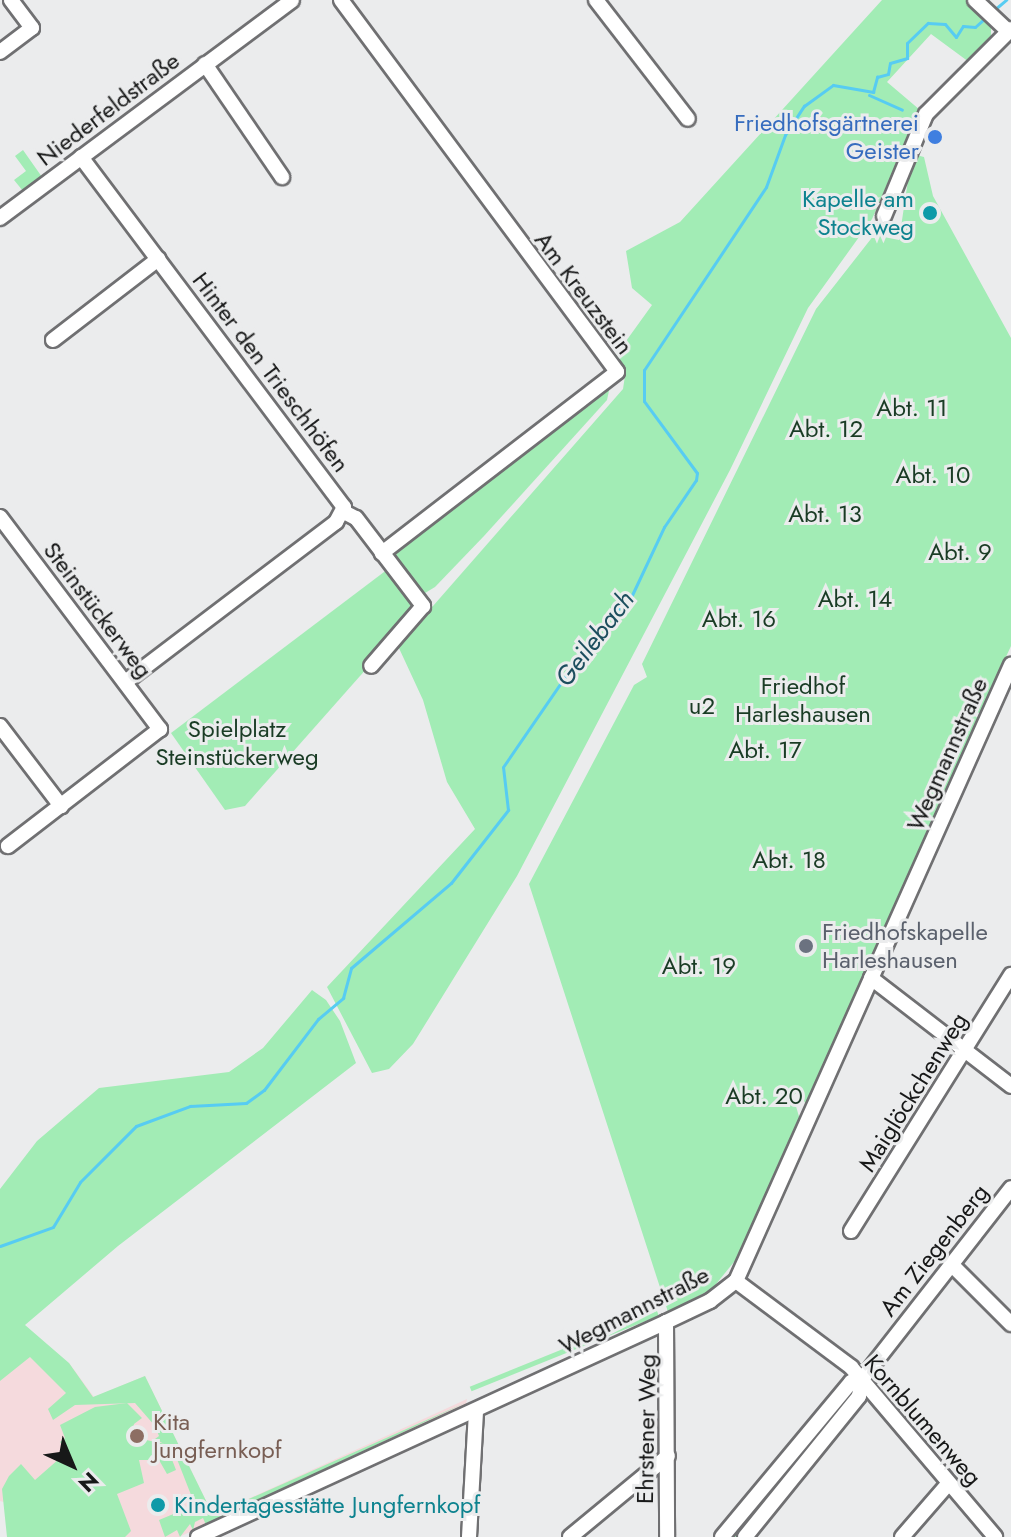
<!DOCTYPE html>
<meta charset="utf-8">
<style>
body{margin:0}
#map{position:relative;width:1011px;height:1537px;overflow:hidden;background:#ebeced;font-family:Jost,sans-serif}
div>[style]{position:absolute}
.education>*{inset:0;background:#f5dadd}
.green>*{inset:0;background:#a2ecb5;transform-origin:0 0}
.stream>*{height:3px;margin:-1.5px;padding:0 1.5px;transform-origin:1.5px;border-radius:1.5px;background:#57ccf2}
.roads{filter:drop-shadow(2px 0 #707072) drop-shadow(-2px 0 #707072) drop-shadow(0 2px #707072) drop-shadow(0 -2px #707072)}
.minor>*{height:14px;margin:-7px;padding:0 7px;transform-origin:7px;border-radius:7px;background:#fff}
.dots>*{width:22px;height:22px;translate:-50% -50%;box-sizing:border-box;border:4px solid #ebeced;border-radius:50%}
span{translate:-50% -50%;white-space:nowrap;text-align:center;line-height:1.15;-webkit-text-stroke:6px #ebeced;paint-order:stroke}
.street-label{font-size:24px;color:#171818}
.shop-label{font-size:24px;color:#366cbe}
.right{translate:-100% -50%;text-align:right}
.culture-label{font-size:24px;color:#0d838f}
.left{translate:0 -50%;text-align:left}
.park-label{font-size:24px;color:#1a3c25}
.worship-label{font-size:24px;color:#5b616d}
.education-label{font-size:24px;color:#785e54}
.water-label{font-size:26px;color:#1c4e5e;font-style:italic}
.north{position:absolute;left:32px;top:1425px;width:80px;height:80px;-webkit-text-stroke:6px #ebeced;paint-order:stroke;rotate:136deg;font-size:22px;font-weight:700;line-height:32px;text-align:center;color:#171818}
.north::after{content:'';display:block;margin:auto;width:28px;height:36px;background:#171818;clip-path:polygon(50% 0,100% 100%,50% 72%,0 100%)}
</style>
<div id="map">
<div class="education">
<div style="clip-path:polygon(25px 1348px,69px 1363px,94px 1397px,145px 1376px,213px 1515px,467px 1399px,466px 1405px,179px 1537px,121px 1537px,0 1501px,0 1370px)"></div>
</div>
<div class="green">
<div style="clip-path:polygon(882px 0,967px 0,991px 23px,991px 40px,969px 62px,931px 34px,887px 82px,920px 110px,872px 219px,808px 308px,730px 470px,517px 876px,413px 1044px,389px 1069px,372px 1073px,327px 987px,475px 829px,447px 782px,423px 700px,398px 646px,623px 389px,626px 369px,616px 355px,652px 305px,632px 288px,626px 251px,680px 222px)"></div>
<div style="clip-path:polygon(23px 150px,42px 177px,23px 191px,14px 180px,26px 171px,15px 156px)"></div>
<div style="clip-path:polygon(912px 154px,924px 157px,933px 196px,1011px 338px,1011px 646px,980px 713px,968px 711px,979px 719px,881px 938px,871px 938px,879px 942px,806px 1105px,799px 1090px,793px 1096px,800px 1120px,738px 1257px,712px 1289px,668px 1312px,529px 884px,634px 685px,647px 677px,642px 664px,816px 309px,874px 235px,899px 240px)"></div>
<div style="clip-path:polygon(610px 386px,607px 400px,484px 536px,435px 587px,425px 593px,413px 588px,395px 564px,392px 553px,398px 546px)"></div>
<div style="clip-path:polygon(388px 569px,416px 605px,414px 615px,245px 806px,225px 810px,171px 733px)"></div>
<div style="clip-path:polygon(312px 990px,326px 1000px,340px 1021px,356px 1063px,118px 1246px,25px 1325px,69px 1363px,93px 1397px,145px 1376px,213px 1515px,467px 1402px,206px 1525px,203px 1518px,195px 1522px,193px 1530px,190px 1524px,180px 1537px,177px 1530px,165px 1537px,159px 1520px,195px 1505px,173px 1449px,155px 1439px,159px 1436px,155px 1426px,135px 1403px,75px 1405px,53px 1420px,48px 1409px,66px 1393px,30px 1357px,0 1381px,0 1189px,37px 1141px,99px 1088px,229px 1072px,263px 1048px)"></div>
<div style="left:657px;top:1311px;width:5px;height:202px;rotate:68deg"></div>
<div style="clip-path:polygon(852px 1387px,856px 1391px,738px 1537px,729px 1537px)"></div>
<div style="clip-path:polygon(127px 1403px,142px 1418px,134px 1424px,131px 1437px,166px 1444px,176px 1470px,167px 1474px,159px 1460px,139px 1460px,144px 1483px,117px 1494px,131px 1531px,125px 1537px,7px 1537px,2px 1489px,9px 1476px,21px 1464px,35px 1480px,68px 1451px,60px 1442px,65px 1438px,60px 1425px,95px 1407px)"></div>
</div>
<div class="stream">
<div style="left:994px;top:10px;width:16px;rotate:-40deg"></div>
<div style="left:869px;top:95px;width:36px;rotate:24deg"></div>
<div style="left:0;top:1246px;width:56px;rotate:-19.7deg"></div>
<div style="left:53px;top:1227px;width:52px;rotate:-59deg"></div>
<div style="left:80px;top:1182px;width:79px;rotate:-45deg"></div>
<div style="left:136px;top:1126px;width:58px;rotate:-20.3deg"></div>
<div style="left:190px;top:1106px;width:56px;rotate:-3.1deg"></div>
<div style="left:246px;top:1103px;width:22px;rotate:-36deg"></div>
<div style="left:264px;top:1090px;width:89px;rotate:-52.7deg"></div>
<div style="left:318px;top:1019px;width:33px;rotate:-40deg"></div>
<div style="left:343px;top:998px;width:31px;rotate:-75deg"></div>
<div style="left:351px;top:968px;width:131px;rotate:-40.4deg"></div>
<div style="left:451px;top:883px;width:93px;rotate:-52deg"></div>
<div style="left:508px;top:810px;width:43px;rotate:-96.6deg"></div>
<div style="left:503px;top:767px;width:166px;rotate:-55.5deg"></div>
<div style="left:597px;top:630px;width:49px;rotate:-45deg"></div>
<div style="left:632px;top:595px;width:75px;rotate:-64.8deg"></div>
<div style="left:664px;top:527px;width:57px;rotate:-55.8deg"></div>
<div style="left:696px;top:480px;width:7px;rotate:-82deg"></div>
<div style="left:697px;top:473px;width:89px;rotate:-126.4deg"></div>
<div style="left:644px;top:401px;width:31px;rotate:-90deg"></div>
<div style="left:644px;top:370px;width:220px;rotate:-56.3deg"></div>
<div style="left:766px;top:187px;width:55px;rotate:-69.9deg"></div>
<div style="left:785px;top:135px;width:35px;rotate:-57deg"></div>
<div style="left:804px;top:106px;width:36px;rotate:-36deg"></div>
<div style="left:833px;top:85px;width:41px;rotate:9.9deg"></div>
<div style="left:873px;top:92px;width:16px;rotate:-75deg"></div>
<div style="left:877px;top:77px;width:11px;rotate:-15deg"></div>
<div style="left:888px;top:74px;width:11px;rotate:-80deg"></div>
<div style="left:890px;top:63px;width:18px;rotate:-16deg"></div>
<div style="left:907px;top:58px;width:15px;rotate:-90deg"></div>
<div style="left:907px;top:43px;width:29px;rotate:-44deg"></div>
<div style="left:928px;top:23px;width:17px;rotate:3deg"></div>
<div style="left:945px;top:24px;width:17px;rotate:50deg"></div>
<div style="left:956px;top:37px;width:13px;rotate:-58deg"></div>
<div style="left:963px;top:26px;width:12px;rotate:5deg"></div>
<div style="left:975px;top:27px;width:13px;rotate:-42deg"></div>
</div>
<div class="roads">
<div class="minor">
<div style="left:341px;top:0;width:463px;rotate:53.4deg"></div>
<div style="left:617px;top:372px;width:297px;rotate:142.4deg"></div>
<div style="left:596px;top:0;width:150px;rotate:52.3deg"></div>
<div style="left:975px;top:0;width:45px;rotate:43.2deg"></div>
<div style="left:0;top:52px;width:40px;rotate:-37deg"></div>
<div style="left:32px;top:28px;width:35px;rotate:-127deg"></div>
<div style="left:205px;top:64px;width:137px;rotate:55.7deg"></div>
<div style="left:81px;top:157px;width:438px;rotate:53.1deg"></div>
<div style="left:344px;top:507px;width:17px;rotate:118deg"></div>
<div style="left:336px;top:522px;width:261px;rotate:142.8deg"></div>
<div style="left:884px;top:216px;width:110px;rotate:-67.6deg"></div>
<div style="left:926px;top:114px;width:120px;rotate:-45deg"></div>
<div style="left:0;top:218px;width:364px;rotate:-36.7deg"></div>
<div style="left:53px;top:340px;width:133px;rotate:-37.6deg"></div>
<div style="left:344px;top:512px;width:13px;rotate:27deg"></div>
<div style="left:356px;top:518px;width:111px;rotate:52.7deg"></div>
<div style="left:423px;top:606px;width:79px;rotate:130.9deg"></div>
<div style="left:0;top:517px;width:266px;rotate:53deg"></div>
<div style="left:160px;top:729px;width:192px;rotate:142.4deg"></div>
<div style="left:0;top:726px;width:101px;rotate:52.7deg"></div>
<div style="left:871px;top:978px;width:177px;rotate:37.6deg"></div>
<div style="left:851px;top:1231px;width:302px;rotate:-58deg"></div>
<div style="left:951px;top:1264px;width:85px;rotate:45deg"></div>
<div style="left:736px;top:1281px;width:144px;rotate:36.8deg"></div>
<div style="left:851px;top:1367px;width:223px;rotate:49.7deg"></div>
<div style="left:666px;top:1322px;width:215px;rotate:89.7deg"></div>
<div style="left:198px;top:1537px;width:515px;rotate:-24.67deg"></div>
<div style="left:666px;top:1322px;width:49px;rotate:-25.5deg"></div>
<div style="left:710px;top:1301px;width:33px;rotate:-38deg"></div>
<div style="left:736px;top:1281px;width:675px;rotate:-65.94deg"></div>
<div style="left:469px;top:1537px;width:126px;rotate:-86.8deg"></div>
<div style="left:570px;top:1537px;width:127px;rotate:-39.6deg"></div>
<div style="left:722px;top:1537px;width:202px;rotate:-50.2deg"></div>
<div style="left:851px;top:1382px;width:11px;rotate:-15deg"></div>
<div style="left:745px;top:1537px;width:181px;rotate:-51deg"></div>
<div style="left:859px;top:1396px;width:17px;rotate:-80deg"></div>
<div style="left:862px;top:1379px;width:242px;rotate:-52deg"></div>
<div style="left:902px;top:1537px;width:70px;rotate:-49deg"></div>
</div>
</div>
<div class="dots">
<div style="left:935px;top:137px;background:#3f7fe0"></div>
<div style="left:930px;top:213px;background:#0f9aa8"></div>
<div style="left:806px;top:946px;background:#6b7280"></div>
<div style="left:137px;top:1436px;background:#8d6e63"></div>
<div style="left:158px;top:1505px;background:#0f9aa8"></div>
</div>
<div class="street-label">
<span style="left:108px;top:109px;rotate:-37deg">Niederfeldstraße</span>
<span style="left:584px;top:293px;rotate:53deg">Am Kreuzstein</span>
<span style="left:271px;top:372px;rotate:53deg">Hinter den Trieschhöfen</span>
<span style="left:98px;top:610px;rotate:53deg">Steinstückerweg</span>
<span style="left:947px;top:754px;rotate:-66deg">Wegmannstraße</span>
<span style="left:913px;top:1092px;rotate:-58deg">Maiglöckchenweg</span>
<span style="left:934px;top:1250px;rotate:-52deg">Am Ziegenberg</span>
<span style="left:634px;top:1310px;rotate:-27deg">Wegmannstraße</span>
<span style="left:923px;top:1420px;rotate:49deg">Kornblumenweg</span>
<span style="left:646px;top:1429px;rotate:-89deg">Ehrstener Weg</span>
</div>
<div class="shop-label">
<span class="right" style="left:919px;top:137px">Friedhofsgärtnerei<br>Geister</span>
</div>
<div class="culture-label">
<span class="right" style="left:914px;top:213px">Kapelle am<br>Stockweg</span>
<span class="left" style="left:174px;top:1505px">Kindertagesstätte Jungfernkopf</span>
</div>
<div class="park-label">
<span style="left:912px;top:408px">Abt. 11</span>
<span style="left:826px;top:429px">Abt. 12</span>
<span style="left:933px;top:475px">Abt. 10</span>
<span style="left:825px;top:514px">Abt. 13</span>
<span style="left:960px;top:552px">Abt. 9</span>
<span style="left:855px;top:599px">Abt. 14</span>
<span style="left:739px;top:619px">Abt. 16</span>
<span style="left:803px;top:700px">Friedhof<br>Harleshausen</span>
<span style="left:702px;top:706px">u2</span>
<span style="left:237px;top:743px">Spielplatz<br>Steinstückerweg</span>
<span style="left:765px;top:750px">Abt. 17</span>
<span style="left:789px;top:860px">Abt. 18</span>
<span style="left:699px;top:966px">Abt. 19</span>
<span style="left:764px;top:1096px">Abt. 20</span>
</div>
<div class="worship-label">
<span class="left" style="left:822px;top:946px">Friedhofskapelle<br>Harleshausen</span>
</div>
<div class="education-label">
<span class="left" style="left:153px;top:1436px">Kita<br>Jungfernkopf</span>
</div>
<div class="water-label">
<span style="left:595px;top:639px;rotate:-53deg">Geilebach</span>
</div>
<div class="north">N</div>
</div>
